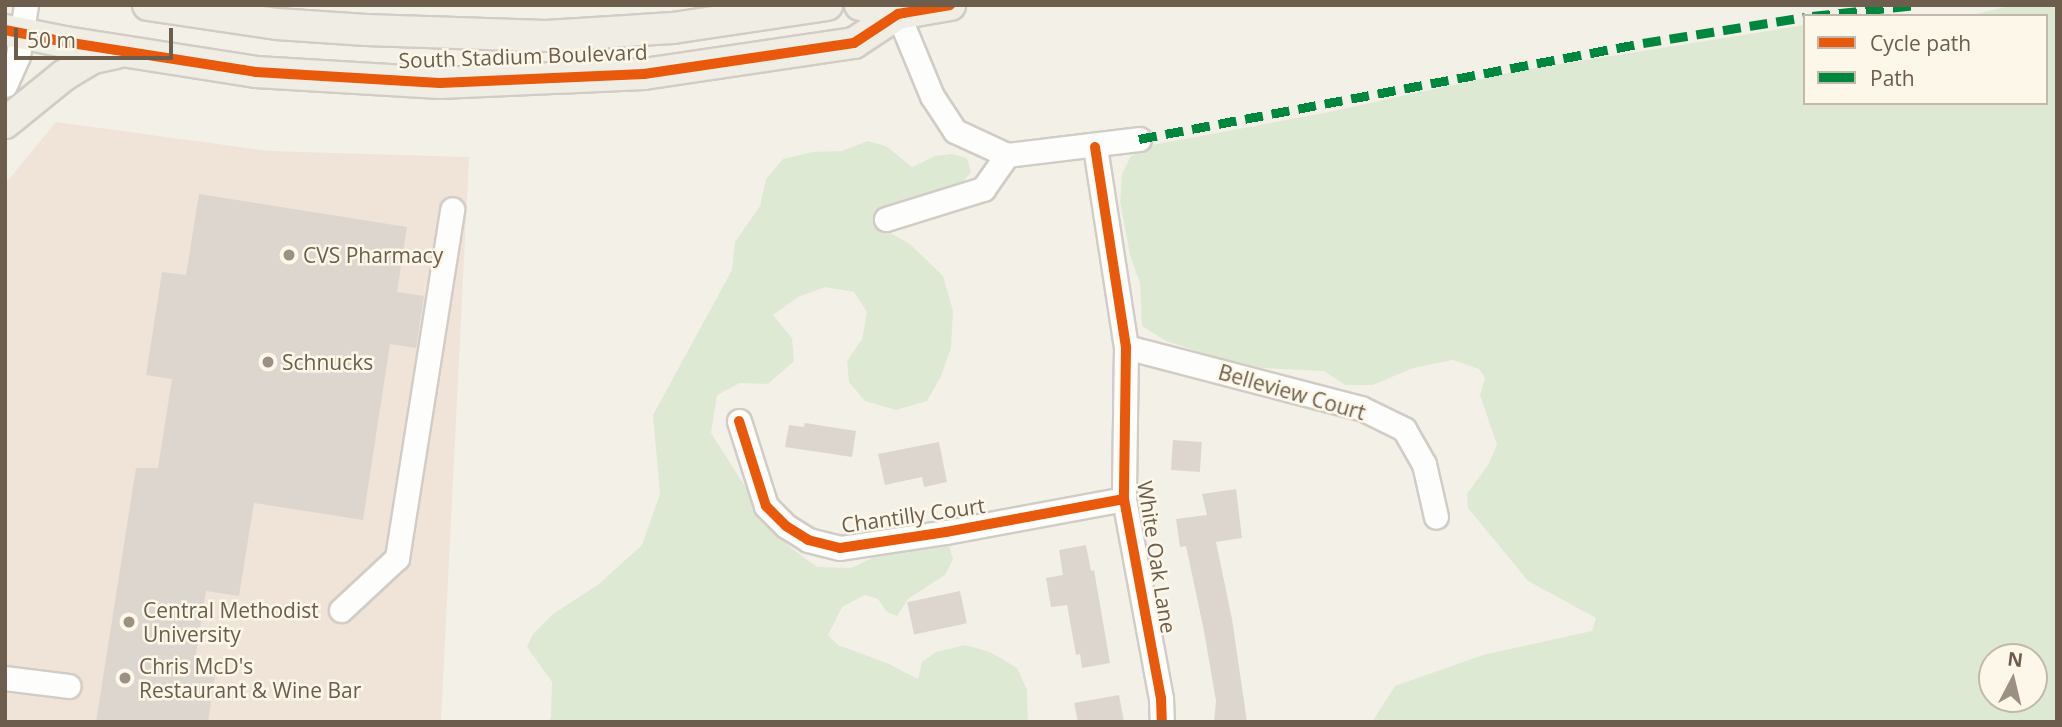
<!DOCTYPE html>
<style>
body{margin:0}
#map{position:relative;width:2062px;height:727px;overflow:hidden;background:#f3f0e8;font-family:"Open Sans",sans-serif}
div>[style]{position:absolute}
.commercial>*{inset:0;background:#f0e4d9}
.green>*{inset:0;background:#dee9d4}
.building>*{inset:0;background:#ddd6ce;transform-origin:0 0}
.roads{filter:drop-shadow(2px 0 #d1ccc5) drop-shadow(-2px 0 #d1ccc5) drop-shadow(0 2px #d1ccc5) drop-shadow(0 -2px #d1ccc5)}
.minor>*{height:23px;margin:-11.5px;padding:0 11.5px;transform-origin:11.5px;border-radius:11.5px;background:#fdfdfc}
.major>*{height:30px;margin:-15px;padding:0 15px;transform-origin:15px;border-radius:15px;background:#f0ede5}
.quiet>*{height:9px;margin-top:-4.5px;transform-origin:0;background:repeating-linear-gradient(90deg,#00873e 0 18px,transparent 0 27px)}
.cycleway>*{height:10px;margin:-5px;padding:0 5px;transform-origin:5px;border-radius:5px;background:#e8590c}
.dots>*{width:19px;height:19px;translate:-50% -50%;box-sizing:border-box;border:4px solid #fcf7e9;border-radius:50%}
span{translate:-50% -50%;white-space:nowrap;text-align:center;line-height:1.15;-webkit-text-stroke:5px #fcf7e9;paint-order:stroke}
.street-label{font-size:21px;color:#6d5d4d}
.poi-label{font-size:21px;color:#6d5d4d}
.left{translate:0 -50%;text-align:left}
.frame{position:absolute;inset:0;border:7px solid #6d5d4d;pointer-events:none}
.legend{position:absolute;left:1803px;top:14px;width:245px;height:91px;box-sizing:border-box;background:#fcf7e9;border:2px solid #c3b9ab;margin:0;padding:9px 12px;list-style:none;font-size:21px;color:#6d5d4d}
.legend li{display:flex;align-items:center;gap:14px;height:35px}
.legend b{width:35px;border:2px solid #c3b9ab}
.north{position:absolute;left:1978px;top:643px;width:70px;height:70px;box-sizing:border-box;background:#fcf7e9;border:2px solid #c3b9ab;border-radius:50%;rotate:7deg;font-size:19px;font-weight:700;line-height:28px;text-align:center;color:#6d5d4d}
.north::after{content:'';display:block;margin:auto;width:24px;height:32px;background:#9c9083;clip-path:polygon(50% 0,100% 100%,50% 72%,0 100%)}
.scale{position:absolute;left:14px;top:28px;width:159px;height:32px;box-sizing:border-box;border:4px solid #6d5d4d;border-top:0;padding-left:9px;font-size:21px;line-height:24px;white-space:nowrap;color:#6d5d4d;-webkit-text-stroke:5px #fcf7e9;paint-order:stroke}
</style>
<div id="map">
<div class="commercial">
<div style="clip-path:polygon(56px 122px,269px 151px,469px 157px,441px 722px,5px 722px,5px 184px)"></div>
</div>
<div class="green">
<div style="clip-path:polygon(evenodd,2013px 5px,2057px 5px,2057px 722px,1372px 722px,1395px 686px,1483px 655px,1592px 631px,1596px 618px,1528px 581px,1468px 508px,1467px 494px,1488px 465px,1497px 445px,1480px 395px,1485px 378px,1479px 369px,1453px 360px,1413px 368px,1373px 385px,1345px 385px,1324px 371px,1261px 368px,1215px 357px,1166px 341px,1142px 326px,1140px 283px,1130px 255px,1120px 202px,1122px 174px,1131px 156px,1152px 145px,1324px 113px,1518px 71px,1805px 25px,1805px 103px,2046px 103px,2046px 16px,1968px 16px,2013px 5px,1992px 657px,2034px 657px,2034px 699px,1992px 699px,1992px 657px)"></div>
<div style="clip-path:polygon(868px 141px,886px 146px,912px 167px,935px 156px,952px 154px,967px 158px,971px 172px,960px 185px,874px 214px,885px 230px,910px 244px,943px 276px,953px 311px,951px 348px,941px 376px,927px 401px,896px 410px,865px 401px,849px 382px,847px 361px,862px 339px,867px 312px,854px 292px,825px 287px,798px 297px,773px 315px,792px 338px,794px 361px,768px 384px,740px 383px,717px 395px,711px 433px,769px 524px,790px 547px,817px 567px,851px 568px,909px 541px,948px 542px,953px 559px,945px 575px,908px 599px,897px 616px,887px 612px,878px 599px,865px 595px,842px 607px,828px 635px,838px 645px,889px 664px,918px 679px,922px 662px,936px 652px,965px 645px,990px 652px,1017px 668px,1027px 690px,1028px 722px,548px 722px,551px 717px,552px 682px,527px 647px,533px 634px,553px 614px,599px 584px,642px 545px,660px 494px,653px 415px,732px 270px,735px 242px,760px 206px,766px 179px,783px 159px,812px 152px,842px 151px)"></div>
</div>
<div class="building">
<div style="clip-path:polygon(199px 194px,407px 227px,397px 292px,424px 296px,416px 348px,390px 344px,363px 520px,254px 503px,239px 596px,206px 591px,194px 666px,216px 669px,208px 722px,96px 722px,136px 468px,158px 468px,172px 379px,146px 375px,162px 272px,186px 275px)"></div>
<div style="clip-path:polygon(805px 423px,856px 431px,852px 457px,785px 447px,789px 425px,804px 427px)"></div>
<div style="left:1173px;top:440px;width:29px;height:30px;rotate:4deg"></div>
<div style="clip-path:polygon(939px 442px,947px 482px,924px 487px,922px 477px,885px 485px,878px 454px)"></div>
<div style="clip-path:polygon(1236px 489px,1242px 538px,1216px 542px,1232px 619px,1247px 722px,1214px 722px,1216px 701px,1204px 631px,1186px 546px,1180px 547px,1176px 519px,1207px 515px,1202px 494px)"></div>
<div style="clip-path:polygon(1086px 545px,1091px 571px,1094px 570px,1110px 663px,1082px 668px,1080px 654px,1076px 655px,1067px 605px,1051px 607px,1046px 578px,1063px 575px,1059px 550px)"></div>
<div style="left:960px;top:591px;width:33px;height:54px;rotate:78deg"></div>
<div style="clip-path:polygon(1119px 695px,1124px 722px,1078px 722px,1074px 703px)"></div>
</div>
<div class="roads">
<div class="minor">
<div style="left:898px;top:14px;width:89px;rotate:67.5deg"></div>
<div style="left:932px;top:96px;width:42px;rotate:56.7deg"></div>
<div style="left:955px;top:131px;width:57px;rotate:24.8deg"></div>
<div style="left:5px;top:85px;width:32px;rotate:-66deg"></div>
<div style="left:18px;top:56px;width:52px;rotate:-81.1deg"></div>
<div style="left:1095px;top:147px;width:202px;rotate:81.2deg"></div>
<div style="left:1126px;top:347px;width:152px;rotate:90.8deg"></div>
<div style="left:1124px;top:499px;width:202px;rotate:79.5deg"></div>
<div style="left:1161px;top:698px;width:24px;rotate:88deg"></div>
<div style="left:886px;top:219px;width:102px;rotate:-17.2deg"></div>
<div style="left:983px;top:189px;width:42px;rotate:-54.8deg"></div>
<div style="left:1007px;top:155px;width:133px;rotate:-6.9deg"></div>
<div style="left:1126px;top:347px;width:243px;rotate:14.6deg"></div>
<div style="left:1361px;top:408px;width:48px;rotate:26deg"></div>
<div style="left:1404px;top:429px;width:40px;rotate:60.3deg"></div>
<div style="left:1424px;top:464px;width:54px;rotate:77.2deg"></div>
<div style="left:739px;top:421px;width:89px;rotate:72.4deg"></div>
<div style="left:766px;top:506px;width:28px;rotate:45deg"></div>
<div style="left:786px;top:526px;width:26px;rotate:32deg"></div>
<div style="left:808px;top:540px;width:33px;rotate:14deg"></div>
<div style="left:840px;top:548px;width:107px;rotate:-8.6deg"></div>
<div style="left:946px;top:532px;width:181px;rotate:-10.5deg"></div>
<div style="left:341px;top:610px;width:76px;rotate:-42.9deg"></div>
<div style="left:397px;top:558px;width:353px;rotate:-81deg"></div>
<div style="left:5px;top:678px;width:64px;rotate:7.2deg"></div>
</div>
<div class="major">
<div style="left:148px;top:5px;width:130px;rotate:8.4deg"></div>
<div style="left:277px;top:24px;width:89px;rotate:3.9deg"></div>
<div style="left:366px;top:30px;width:180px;rotate:1.9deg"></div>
<div style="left:546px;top:36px;width:127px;rotate:-3.6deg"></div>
<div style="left:673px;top:28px;width:156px;rotate:-8.5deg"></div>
<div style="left:860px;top:5px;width:39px;rotate:13deg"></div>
<div style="left:5px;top:30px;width:61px;rotate:11.3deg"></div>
<div style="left:65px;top:42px;width:193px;rotate:8.9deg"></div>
<div style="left:256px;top:72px;width:184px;rotate:3.4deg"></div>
<div style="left:440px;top:83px;width:204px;rotate:-2.5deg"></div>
<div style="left:644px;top:74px;width:212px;rotate:-8.4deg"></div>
<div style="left:854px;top:43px;width:53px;rotate:-33.4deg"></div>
<div style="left:898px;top:14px;width:53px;rotate:-9.8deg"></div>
<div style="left:5px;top:123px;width:75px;rotate:-39deg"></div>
<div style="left:63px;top:76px;width:35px;rotate:-31deg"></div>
<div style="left:93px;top:58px;width:24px;rotate:-12deg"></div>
</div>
</div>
<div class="quiet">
<div style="left:1812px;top:16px;width:105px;rotate:-6deg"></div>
<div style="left:1139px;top:139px;width:513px;rotate:-10.78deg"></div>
<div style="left:1643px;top:43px;width:164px;rotate:-9.1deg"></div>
</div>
<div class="cycleway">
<div style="left:5px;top:30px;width:61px;rotate:11.3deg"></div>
<div style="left:65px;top:42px;width:193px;rotate:8.9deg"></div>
<div style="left:256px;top:72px;width:184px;rotate:3.4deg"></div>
<div style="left:440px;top:83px;width:204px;rotate:-2.5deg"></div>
<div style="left:644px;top:74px;width:212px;rotate:-8.4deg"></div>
<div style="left:854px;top:43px;width:53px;rotate:-33.4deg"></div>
<div style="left:898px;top:14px;width:53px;rotate:-9.8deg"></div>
<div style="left:1095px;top:147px;width:202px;rotate:81.2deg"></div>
<div style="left:1126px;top:347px;width:152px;rotate:90.8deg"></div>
<div style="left:1124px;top:499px;width:202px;rotate:79.5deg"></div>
<div style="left:1161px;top:698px;width:24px;rotate:88deg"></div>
<div style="left:739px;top:421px;width:89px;rotate:72.4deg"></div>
<div style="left:766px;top:506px;width:28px;rotate:45deg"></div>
<div style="left:786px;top:526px;width:26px;rotate:32deg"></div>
<div style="left:808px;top:540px;width:33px;rotate:14deg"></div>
<div style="left:840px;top:548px;width:107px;rotate:-8.6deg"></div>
<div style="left:946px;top:532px;width:181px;rotate:-10.5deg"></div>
</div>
<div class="dots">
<div style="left:289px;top:255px;background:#9c9083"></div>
<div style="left:268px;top:362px;background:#9c9083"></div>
<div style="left:129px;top:622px;background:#9c9083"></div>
<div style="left:125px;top:678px;background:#9c9083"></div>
</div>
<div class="street-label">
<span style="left:523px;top:56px;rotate:-2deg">South Stadium Boulevard</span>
<span style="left:1292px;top:392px;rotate:16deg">Belleview Court</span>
<span style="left:913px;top:515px;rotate:-8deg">Chantilly Court</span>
<span style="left:1157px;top:557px;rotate:81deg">White Oak Lane</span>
</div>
<div class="poi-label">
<span class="left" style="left:303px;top:255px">CVS Pharmacy</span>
<span class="left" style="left:282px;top:362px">Schnucks</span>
<span class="left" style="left:143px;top:622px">Central Methodist<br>University</span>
<span class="left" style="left:139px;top:678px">Chris McD's<br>Restaurant &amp; Wine Bar</span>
</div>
<div class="frame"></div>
<ul class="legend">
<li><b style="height:9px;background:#e8590c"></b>Cycle path</li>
<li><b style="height:9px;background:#00873e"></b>Path</li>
</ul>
<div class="north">N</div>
<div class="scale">50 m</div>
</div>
